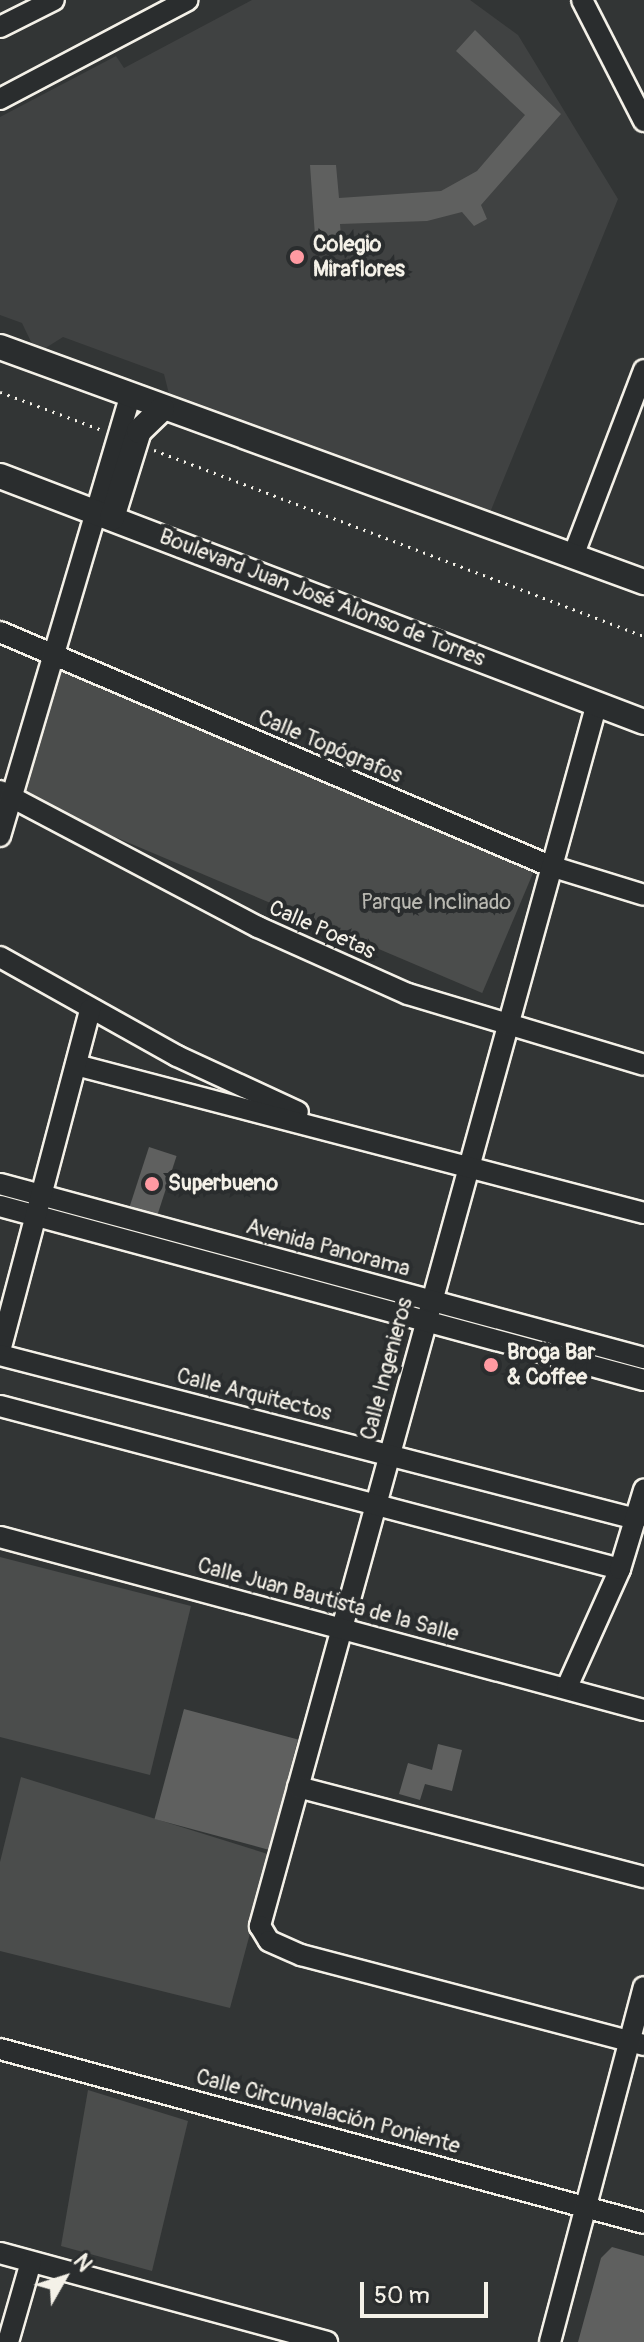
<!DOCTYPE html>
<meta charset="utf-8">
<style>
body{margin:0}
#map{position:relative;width:644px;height:2342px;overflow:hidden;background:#323535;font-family:Pangolin,sans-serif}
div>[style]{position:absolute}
.built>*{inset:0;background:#404242}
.green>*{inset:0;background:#4b4d4c;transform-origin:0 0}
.building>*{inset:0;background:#5f605f;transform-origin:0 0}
.path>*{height:3px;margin-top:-1.5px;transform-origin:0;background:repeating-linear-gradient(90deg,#f4f1e8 0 2px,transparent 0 8px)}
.roads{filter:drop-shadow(2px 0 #f4f1e8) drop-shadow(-2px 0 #f4f1e8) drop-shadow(0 2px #f4f1e8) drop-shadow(0 -2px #f4f1e8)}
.minor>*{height:20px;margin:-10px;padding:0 10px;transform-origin:10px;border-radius:10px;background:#2a2d2e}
.major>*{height:24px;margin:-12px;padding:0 12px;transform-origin:12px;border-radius:12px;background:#2a2d2e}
.dots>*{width:22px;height:22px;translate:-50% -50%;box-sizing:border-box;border:4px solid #2a2d2e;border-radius:50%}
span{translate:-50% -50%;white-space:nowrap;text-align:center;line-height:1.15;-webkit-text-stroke:8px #2a2d2e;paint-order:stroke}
.poi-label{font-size:22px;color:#f4f1e8;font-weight:700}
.left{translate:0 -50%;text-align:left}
.street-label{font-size:22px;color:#f4f1e8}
.park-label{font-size:22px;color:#b9b8b1}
.north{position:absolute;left:24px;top:2238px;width:80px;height:80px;-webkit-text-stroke:6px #2a2d2e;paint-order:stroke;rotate:51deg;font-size:22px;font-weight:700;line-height:32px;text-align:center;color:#f4f1e8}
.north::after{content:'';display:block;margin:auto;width:28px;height:36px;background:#f4f1e8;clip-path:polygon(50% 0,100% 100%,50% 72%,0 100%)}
.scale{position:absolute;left:360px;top:2282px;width:128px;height:36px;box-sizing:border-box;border:4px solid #f4f1e8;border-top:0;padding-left:10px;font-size:24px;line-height:28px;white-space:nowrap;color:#f4f1e8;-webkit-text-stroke:6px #2a2d2e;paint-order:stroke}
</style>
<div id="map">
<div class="built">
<div style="clip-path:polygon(252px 0,470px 0,518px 35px,618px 199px,489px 515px,169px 394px,164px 374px,63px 337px,44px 349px,32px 344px,22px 323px,0 315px,0 117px,116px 56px,124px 68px)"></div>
</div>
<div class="green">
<div style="left:60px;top:667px;width:516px;height:135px;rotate:23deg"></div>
<div style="clip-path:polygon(0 1557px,191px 1606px,150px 1775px,0 1737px)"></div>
<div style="clip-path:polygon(21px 1777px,271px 1855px,230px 2008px,0 1951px,0 1862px)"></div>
<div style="clip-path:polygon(88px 2090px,188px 2121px,152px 2271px,61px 2246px)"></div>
</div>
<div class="building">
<div style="clip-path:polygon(475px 30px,561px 114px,481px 205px,487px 219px,474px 226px,462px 212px,427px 221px,340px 224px,342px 249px,316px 250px,310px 165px,336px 165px,339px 198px,441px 191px,477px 171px,525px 115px,456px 51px)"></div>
<div style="left:149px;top:1147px;width:29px;height:62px;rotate:18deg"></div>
<div style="left:184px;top:1709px;width:118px;height:114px;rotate:15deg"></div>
<div style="clip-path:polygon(438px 1744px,462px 1750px,452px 1791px,425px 1784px,420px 1800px,399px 1794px,408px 1763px,432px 1770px)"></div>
<div style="clip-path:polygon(612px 2247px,644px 2256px,644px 2342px,578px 2342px,601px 2258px)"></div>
</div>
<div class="path">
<div style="left:0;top:392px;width:109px;rotate:20.4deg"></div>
<div style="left:154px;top:450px;width:524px;rotate:20.79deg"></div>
</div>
<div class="roads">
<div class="minor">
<div style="left:582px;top:0;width:136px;rotate:62.9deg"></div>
<div style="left:0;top:27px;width:60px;rotate:-26.6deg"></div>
<div style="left:0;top:99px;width:212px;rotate:-27.8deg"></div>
<div style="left:573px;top:556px;width:199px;rotate:-69.1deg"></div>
<div style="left:0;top:632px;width:598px;rotate:23.05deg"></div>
<div style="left:550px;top:866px;width:98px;rotate:17.1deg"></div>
<div style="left:597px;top:703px;width:1269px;rotate:105.41deg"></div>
<div style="left:260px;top:1926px;width:17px;rotate:59deg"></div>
<div style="left:269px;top:1941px;width:35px;rotate:24deg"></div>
<div style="left:301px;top:1955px;width:355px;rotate:14.7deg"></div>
<div style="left:0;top:791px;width:292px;rotate:27.8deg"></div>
<div style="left:258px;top:927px;width:164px;rotate:24.1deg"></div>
<div style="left:408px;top:994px;width:246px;rotate:16.7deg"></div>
<div style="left:0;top:836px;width:458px;rotate:-73.5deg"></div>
<div style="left:0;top:957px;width:203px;rotate:29.2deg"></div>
<div style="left:177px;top:1056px;width:133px;rotate:24.8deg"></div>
<div style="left:76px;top:1065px;width:587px;rotate:14.6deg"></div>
<div style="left:0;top:1184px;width:667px;rotate:15.12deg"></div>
<div style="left:0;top:1206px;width:667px;rotate:15.12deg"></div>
<div style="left:0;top:1351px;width:353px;rotate:-75.2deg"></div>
<div style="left:0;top:1355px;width:657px;rotate:14.46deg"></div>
<div style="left:0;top:1406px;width:641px;rotate:14.73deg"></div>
<div style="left:0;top:1537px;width:667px;rotate:15.04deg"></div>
<div style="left:567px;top:1687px;width:129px;rotate:-65.8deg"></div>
<div style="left:620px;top:1569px;width:83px;rotate:-73.1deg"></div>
<div style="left:298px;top:1787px;width:358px;rotate:14.6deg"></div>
<div style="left:0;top:2049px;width:667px;rotate:15.12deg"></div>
<div style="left:0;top:2253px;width:339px;rotate:15.2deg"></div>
<div style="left:8px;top:2342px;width:83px;rotate:-74deg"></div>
<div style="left:550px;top:2342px;width:367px;rotate:-75.2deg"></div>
</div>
<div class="major">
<div style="left:0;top:347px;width:686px;rotate:20.05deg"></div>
<div style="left:0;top:476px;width:689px;rotate:20.91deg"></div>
<div style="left:112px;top:518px;width:91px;rotate:-72.8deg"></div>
<div style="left:139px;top:431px;width:32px;rotate:-44deg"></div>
</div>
</div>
<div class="dots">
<div style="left:297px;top:257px;background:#ff9aa2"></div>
<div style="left:152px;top:1184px;background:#ff9aa2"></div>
<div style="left:491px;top:1365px;background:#ff9aa2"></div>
</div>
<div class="poi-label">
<span class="left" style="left:313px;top:257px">Colegio<br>Miraflores</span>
<span class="left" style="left:168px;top:1184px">Superbueno</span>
<span class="left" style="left:507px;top:1365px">Broga Bar<br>&amp; Coffee</span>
</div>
<div class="street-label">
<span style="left:322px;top:598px;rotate:21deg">Boulevard Juan José Alonso de Torres</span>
<span style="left:330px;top:747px;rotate:23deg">Calle Topógrafos</span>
<span style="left:322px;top:930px;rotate:24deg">Calle Poetas</span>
<span style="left:328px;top:1248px;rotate:15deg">Avenida Panorama</span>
<span style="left:387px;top:1369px;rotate:-75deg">Calle Ingenieros</span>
<span style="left:254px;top:1395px;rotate:14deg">Calle Arquitectos</span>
<span style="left:328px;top:1600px;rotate:15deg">Calle Juan Bautista de la Salle</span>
<span style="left:328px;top:2112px;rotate:15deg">Calle Circunvalación Poniente</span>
</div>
<div class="park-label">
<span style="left:436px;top:903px">Parque Inclinado</span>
</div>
<div class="north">N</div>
<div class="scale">50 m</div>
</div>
